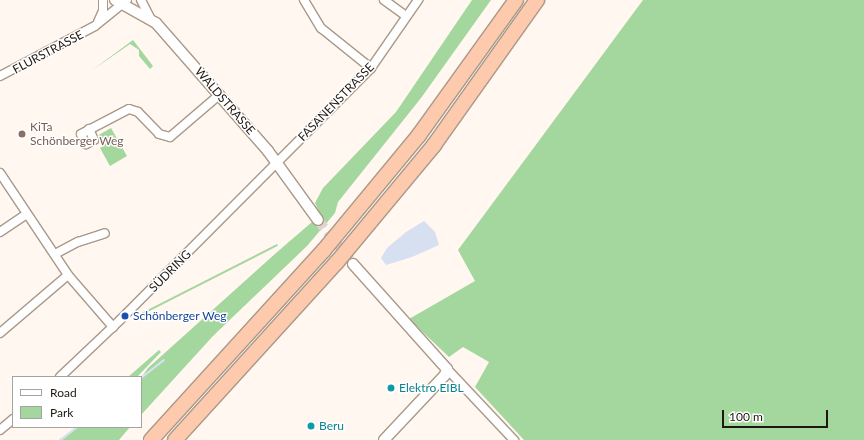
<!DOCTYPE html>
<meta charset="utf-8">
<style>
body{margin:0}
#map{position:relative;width:864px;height:440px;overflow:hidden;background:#fff7f0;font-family:Lato,sans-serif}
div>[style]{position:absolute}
.green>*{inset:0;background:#a3d79d;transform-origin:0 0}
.water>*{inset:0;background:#d7e0f1}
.stream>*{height:2px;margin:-1px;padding:0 1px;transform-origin:1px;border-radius:1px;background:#d7e0f1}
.tertiary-tunnel>*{height:10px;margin-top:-5px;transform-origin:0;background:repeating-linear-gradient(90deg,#ddd6cf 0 10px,transparent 0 15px)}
.roads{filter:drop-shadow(1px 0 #aa9989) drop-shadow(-1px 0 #aa9989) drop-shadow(0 1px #aa9989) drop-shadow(0 -1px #aa9989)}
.minor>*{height:8px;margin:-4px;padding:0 4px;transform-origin:4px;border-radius:4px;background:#fff}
.tertiary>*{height:10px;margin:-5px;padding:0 5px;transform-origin:5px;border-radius:5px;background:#fff}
.motorway>*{height:14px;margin:-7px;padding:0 7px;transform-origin:7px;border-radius:7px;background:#fecaad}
.dots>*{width:11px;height:11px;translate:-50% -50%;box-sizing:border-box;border:2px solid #fff;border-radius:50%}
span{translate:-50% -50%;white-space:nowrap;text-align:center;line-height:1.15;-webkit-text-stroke:3px #fff;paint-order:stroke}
.street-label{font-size:12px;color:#1f1812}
.education-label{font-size:12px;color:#785e54}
.left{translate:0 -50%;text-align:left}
.transit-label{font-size:12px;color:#164399}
.culture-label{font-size:12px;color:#0d838f}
.legend{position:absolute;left:12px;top:376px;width:130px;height:52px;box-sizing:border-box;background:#fff;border:1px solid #a5a3a0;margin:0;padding:5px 7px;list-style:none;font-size:12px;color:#1f1812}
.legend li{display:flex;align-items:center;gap:8px;height:20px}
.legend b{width:20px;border:1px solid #a5a3a0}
.scale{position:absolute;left:722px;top:410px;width:106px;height:18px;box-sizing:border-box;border:2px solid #1f1812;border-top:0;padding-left:5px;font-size:12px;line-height:14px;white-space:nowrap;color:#1f1812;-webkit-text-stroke:3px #fff;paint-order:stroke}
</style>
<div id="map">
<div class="green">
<div style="clip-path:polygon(472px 0,491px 0,421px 98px,338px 202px,335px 213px,307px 246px,213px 336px,141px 415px,141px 378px,148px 368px,276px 253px,312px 222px,314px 224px,321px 216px,315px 203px,323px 188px,396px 112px)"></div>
<div style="clip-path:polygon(643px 0,864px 0,864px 440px,524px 440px,475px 387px,489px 362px,463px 347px,449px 357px,409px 319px,475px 281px,458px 250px)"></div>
<div style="clip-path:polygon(133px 40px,153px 66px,150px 69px,139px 56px,139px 50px,130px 44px,91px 71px)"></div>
<div style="clip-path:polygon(111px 128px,127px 156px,110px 166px,100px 148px,103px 146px,97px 136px)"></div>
<div style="left:277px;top:244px;width:2px;height:156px;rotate:63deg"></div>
<div style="clip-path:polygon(159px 350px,161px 352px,137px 377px,128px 377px)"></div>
<div style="clip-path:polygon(78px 427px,130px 427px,119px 440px,62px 440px)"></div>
</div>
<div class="water">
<div style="clip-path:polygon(424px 221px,435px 232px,439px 245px,412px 257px,386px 265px,381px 258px,387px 248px,406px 232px)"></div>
</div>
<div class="stream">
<div style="left:141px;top:378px;width:29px;rotate:-38deg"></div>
<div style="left:60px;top:440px;width:21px;rotate:-37deg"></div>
</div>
<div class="tertiary-tunnel">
<div style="left:318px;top:220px;width:56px;rotate:51.5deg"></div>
</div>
<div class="roads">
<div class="minor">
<div style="left:141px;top:0;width:20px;rotate:63deg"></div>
<div style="left:304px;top:0;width:33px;rotate:59deg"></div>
<div style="left:321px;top:28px;width:64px;rotate:38.7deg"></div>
<div style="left:384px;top:0;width:27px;rotate:36deg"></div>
<div style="left:98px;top:22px;width:12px;rotate:-66deg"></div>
<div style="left:103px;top:11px;width:11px;rotate:-90deg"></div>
<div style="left:0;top:76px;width:107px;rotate:-27.8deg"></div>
<div style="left:95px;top:26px;width:41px;rotate:-39.1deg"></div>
<div style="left:89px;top:129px;width:12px;rotate:66deg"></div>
<div style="left:94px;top:140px;width:9px;rotate:153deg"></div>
<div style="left:86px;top:144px;width:11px;rotate:-117deg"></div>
<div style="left:81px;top:134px;width:54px;rotate:-27.5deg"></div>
<div style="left:129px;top:109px;width:9px;rotate:18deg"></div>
<div style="left:138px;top:112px;width:30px;rotate:46deg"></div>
<div style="left:159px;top:134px;width:11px;rotate:15deg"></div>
<div style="left:170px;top:137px;width:65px;rotate:-40.6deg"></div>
<div style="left:0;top:173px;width:123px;rotate:56.3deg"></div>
<div style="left:68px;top:275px;width:69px;rotate:49.1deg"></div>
<div style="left:0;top:232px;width:32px;rotate:-34deg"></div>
<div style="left:55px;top:254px;width:26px;rotate:-28deg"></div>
<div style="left:78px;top:242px;width:28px;rotate:-18deg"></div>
<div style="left:0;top:333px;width:89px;rotate:-40.5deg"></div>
<div style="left:447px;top:369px;width:98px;rotate:46.7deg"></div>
<div style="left:60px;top:377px;width:83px;rotate:-43.5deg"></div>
<div style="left:120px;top:320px;width:356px;rotate:-45.1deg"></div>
<div style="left:371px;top:68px;width:83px;rotate:-55.3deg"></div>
<div style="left:0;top:430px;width:17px;rotate:-40deg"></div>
</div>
<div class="tertiary">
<div style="left:115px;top:0;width:47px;rotate:29.3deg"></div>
<div style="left:156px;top:23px;width:170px;rotate:48.8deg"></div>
<div style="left:268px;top:151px;width:85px;rotate:54.1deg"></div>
<div style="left:353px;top:264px;width:141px;rotate:48.2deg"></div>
<div style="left:447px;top:369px;width:6px;rotate:108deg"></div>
<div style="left:445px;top:375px;width:89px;rotate:133.2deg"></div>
</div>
<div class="motorway">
<div style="left:151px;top:440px;width:257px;rotate:-47.7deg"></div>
<div style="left:324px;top:250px;width:149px;rotate:-50.4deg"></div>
<div style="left:419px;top:135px;width:166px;rotate:-54.3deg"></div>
<div style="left:175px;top:440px;width:241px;rotate:-47.7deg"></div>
<div style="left:337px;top:262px;width:152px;rotate:-50.3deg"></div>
<div style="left:434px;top:145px;width:178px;rotate:-54.6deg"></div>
</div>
</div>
<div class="dots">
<div style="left:22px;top:134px;background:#8d6e63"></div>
<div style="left:125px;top:316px;background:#1a4fb4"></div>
<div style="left:391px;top:388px;background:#0f9aa8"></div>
<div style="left:311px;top:426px;background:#0f9aa8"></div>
</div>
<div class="street-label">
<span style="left:48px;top:52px;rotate:-28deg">FLURSTRASSE</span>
<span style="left:225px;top:101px;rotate:49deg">WALDSTRASSE</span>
<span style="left:336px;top:102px;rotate:-46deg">FASANENSTRASSE</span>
<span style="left:170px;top:271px;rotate:-45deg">SÜDRING</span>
</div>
<div class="education-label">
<span class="left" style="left:30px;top:134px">KiTa<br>Schönberger Weg</span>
</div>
<div class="transit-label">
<span class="left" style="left:133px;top:316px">Schönberger Weg</span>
</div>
<div class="culture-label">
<span class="left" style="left:399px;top:388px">Elektro EIBL</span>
<span class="left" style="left:319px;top:426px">Beru</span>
</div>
<ul class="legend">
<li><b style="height:5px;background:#fff"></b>Road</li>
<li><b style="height:11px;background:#a3d79d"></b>Park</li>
</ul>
<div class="scale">100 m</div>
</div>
